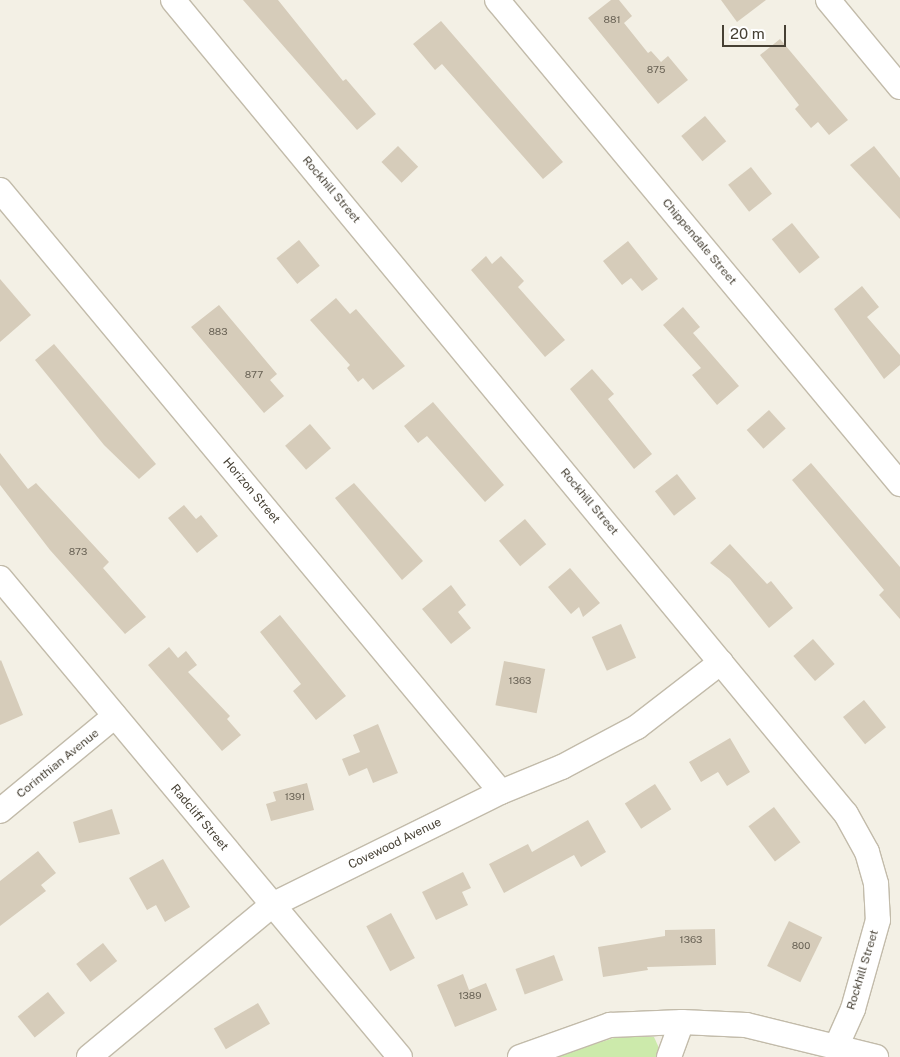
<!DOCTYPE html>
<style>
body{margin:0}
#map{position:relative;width:900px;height:1057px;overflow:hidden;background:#f3f0e5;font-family:"Public Sans",sans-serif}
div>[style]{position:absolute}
.green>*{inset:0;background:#cceaab}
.building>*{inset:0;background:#d6ccba;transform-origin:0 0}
.roads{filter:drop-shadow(1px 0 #c2bbaa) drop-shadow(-1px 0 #c2bbaa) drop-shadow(0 1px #c2bbaa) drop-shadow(0 -1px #c2bbaa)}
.minor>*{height:24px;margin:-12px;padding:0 12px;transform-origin:12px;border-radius:12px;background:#fff}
span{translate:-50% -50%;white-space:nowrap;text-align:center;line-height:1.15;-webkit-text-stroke:4.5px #fff;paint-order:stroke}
.number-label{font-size:10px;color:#6a6356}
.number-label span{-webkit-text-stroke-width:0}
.street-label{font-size:12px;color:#464034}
.scale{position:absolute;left:722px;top:25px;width:64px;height:22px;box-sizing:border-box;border:2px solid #464034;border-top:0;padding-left:6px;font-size:15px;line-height:18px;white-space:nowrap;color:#464034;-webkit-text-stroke:4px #fff;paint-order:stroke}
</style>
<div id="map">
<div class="green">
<div style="clip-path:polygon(617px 1037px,654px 1037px,663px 1057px,554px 1057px)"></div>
</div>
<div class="building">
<div style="clip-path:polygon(243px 0,278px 0,343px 81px,346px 79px,376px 114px,357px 130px)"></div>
<div style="clip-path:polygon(611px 0,619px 0,632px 16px,624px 23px,648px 53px,651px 51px,661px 62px,668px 56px,688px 80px,658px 104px,588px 18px)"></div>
<div style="clip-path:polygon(721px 0,766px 0,737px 22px)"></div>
<div style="clip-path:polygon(441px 21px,563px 162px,543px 179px,442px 64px,435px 70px,413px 44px)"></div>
<div style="clip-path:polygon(780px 39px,848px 120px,829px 135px,818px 122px,811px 128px,795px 109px,799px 105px,760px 55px)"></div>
<div style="left:705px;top:116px;width:33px;height:31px;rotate:50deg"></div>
<div style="left:398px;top:146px;width:29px;height:23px;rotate:46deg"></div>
<div style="clip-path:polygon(874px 146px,900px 178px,900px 219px,850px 165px)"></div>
<div style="left:751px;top:167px;width:34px;height:29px;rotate:52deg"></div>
<div style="left:792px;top:223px;width:44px;height:26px;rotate:51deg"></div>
<div style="left:299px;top:240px;width:33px;height:29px;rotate:51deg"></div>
<div style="clip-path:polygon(628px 241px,658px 279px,642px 291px,631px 278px,622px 285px,603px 261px)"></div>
<div style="clip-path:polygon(486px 256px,492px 264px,501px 256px,524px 281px,518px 287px,565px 340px,545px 357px,471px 270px)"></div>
<div style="clip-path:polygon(0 279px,31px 315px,0 342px)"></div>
<div style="clip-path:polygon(862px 286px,879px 307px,867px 317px,900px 355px,900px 365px,884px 379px,834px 309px)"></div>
<div style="clip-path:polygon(336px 298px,350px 314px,356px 309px,405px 366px,373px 390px,363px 378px,358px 382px,347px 368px,350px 365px,310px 320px)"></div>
<div style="clip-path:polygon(219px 305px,277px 374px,270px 380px,284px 396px,264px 413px,191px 327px)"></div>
<div style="clip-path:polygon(683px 307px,700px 327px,693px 333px,739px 386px,717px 405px,692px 375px,701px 368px,663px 325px)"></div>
<div style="clip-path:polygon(54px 344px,156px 464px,139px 479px,104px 445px,35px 360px)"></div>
<div style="clip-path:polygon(592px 369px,614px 394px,608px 399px,652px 454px,634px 469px,570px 389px)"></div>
<div style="clip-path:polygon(433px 402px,504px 485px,485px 502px,427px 436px,418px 443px,404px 426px)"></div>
<div style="left:769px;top:410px;width:25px;height:30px;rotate:48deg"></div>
<div style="left:310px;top:424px;width:32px;height:33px;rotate:49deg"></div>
<div style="clip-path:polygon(0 453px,28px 489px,36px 483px,109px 562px,103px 568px,146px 617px,125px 634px,50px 550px,0 485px)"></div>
<div style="clip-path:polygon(811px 463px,900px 567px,900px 619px,879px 595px,884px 590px,792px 480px)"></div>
<div style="left:677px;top:474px;width:31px;height:28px;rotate:52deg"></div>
<div style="clip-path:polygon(354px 483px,423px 561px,402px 580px,335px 498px)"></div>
<div style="clip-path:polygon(184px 505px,196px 519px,201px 515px,218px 536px,197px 553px,168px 518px)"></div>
<div style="left:525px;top:519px;width:33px;height:34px;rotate:50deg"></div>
<div style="clip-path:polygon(730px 544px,767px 584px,771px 581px,793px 608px,769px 628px,730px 579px,710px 563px)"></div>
<div style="clip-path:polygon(570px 568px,600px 603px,583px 617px,579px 607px,571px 614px,548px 587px)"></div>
<div style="clip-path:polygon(451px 585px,466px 605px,458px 612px,471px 628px,451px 644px,422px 609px)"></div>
<div style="clip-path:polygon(280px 615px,346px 696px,316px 720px,293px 691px,301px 684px,260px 632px)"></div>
<div style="left:621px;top:624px;width:37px;height:32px;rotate:66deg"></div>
<div style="left:813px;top:639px;width:33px;height:26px;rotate:49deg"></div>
<div style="clip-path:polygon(169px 647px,178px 658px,186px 651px,197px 665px,188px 672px,230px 716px,227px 719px,241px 735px,222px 751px,148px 665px)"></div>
<div style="clip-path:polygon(1px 660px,23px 715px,0 725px,0 661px)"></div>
<div style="left:504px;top:661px;width:42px;height:45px;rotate:11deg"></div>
<div style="left:864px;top:700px;width:35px;height:27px;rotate:51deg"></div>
<div style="clip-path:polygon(378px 724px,398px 773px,373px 783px,367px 768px,349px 776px,342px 759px,360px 752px,353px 735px)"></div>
<div style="clip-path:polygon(730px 738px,750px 772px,727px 786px,718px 772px,701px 782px,689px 762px)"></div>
<div style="clip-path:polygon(307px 783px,314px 810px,271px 821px,266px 804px,276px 801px,273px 792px)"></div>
<div style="left:655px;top:784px;width:30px;height:36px;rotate:57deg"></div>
<div style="left:774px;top:807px;width:44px;height:32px;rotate:53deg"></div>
<div style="clip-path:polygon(112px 809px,120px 834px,79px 843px,73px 822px)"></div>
<div style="clip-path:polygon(588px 820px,606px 852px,581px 867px,574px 855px,504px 893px,489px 864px,528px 844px,532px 852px)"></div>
<div style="clip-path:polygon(38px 851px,56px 873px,41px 885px,46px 891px,0 926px,0 881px)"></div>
<div style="clip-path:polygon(163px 859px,190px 907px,165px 922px,156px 905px,147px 910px,129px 878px)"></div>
<div style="clip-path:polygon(463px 872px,471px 888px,462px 892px,468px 905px,436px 920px,422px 892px)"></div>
<div style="left:391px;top:913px;width:51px;height:28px;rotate:62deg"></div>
<div style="left:789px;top:921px;width:37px;height:50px;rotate:26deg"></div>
<div style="clip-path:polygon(715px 929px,716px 965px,647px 967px,648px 970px,603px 977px,598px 947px,665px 936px,665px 930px)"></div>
<div style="left:103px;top:943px;width:23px;height:34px;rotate:52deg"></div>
<div style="left:554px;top:955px;width:27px;height:41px;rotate:70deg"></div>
<div style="clip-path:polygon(463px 974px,469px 990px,486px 983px,497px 1010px,455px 1027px,437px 985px)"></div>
<div style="left:48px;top:992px;width:27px;height:39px;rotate:51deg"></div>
<div style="left:258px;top:1003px;width:24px;height:51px;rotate:60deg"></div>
</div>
<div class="roads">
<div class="minor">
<div style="left:173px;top:0;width:1056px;rotate:50.42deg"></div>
<div style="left:846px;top:814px;width:43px;rotate:61.1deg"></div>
<div style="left:867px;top:852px;width:33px;rotate:74deg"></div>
<div style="left:876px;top:884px;width:36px;rotate:87deg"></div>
<div style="left:878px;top:920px;width:92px;rotate:105.7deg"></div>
<div style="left:853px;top:1009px;width:42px;rotate:114.1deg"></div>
<div style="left:497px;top:0;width:630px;rotate:50.22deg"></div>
<div style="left:828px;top:0;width:113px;rotate:50.4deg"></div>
<div style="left:0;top:190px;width:783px;rotate:50.23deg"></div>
<div style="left:0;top:578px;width:624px;rotate:50.14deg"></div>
<div style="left:0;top:811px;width:149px;rotate:-39.6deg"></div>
<div style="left:89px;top:1057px;width:238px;rotate:-39.7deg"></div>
<div style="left:272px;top:905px;width:255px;rotate:-26.3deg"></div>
<div style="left:501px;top:792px;width:66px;rotate:-22.3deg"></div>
<div style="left:562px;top:767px;width:85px;rotate:-28.1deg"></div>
<div style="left:637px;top:727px;width:106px;rotate:-37.7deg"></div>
<div style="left:520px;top:1057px;width:96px;rotate:-19.6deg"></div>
<div style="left:610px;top:1025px;width:72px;rotate:-2.4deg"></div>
<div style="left:682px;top:1022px;width:64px;rotate:2.7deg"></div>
<div style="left:746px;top:1025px;width:134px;rotate:13.8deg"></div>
<div style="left:669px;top:1057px;width:37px;rotate:-70deg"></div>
</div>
</div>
<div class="number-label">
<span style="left:612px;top:20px">881</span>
<span style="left:656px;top:70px">875</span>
<span style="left:218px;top:332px">883</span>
<span style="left:254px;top:375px">877</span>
<span style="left:78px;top:552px">873</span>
<span style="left:520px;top:681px">1363</span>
<span style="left:295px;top:797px">1391</span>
<span style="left:691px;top:940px">1363</span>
<span style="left:801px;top:946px">800</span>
<span style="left:470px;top:996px">1389</span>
</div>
<div class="street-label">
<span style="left:331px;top:190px;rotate:50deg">Rockhill Street</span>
<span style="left:699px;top:242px;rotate:50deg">Chippendale Street</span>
<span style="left:251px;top:491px;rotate:50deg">Horizon Street</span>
<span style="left:589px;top:502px;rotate:50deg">Rockhill Street</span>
<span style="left:58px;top:764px;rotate:-39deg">Corinthian Avenue</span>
<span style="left:199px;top:818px;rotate:50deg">Radcliff Street</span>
<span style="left:395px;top:844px;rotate:-26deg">Covewood Avenue</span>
<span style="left:863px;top:970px;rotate:-73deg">Rockhill Street</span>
</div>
<div class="scale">20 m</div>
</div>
